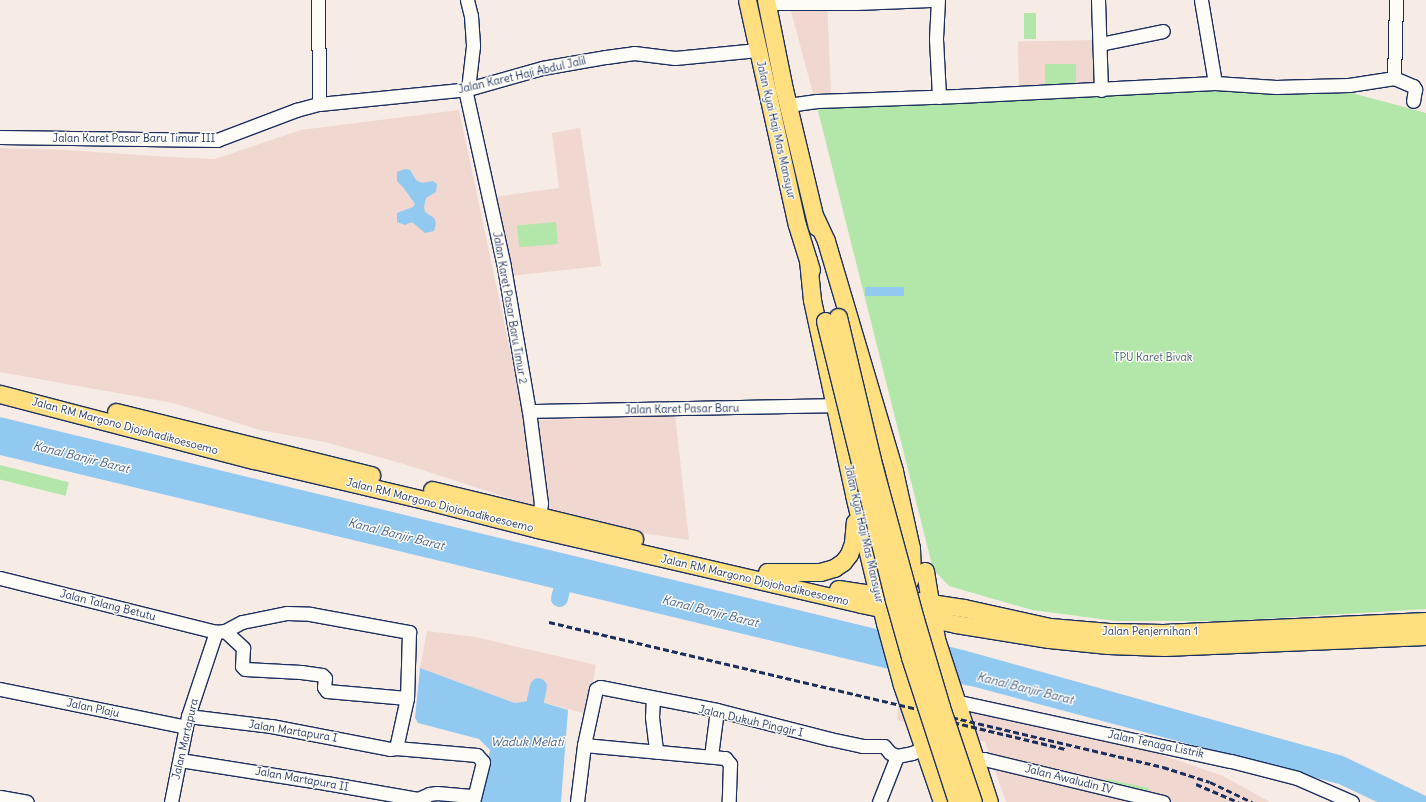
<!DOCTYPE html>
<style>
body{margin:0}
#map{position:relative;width:1426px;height:802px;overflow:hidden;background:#f7ebe5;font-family:Delius,sans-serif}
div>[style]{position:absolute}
.built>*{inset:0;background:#f0d7d0;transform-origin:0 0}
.green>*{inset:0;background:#b3e7a9;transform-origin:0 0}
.water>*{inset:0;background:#92c9f1;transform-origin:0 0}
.river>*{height:17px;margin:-8.5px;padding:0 8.5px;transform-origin:8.5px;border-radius:8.5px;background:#92c9f1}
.roads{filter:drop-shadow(1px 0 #1b2f5e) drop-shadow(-1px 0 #1b2f5e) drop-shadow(0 1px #1b2f5e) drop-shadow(0 -1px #1b2f5e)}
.minor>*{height:13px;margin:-6.5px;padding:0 6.5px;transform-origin:6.5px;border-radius:6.5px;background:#fdfcf7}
.major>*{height:17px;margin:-8.5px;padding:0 8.5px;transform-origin:8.5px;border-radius:8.5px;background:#ffdf80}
.rail>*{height:3px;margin-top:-1.5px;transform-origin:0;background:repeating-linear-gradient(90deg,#1b2f5e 0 6px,transparent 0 9px)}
.bridges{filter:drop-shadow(1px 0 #1b2f5e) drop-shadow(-1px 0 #1b2f5e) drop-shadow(0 1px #1b2f5e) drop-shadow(0 -1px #1b2f5e)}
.major-bridge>*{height:17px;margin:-8.5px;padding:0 8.5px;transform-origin:8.5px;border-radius:8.5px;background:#ffdf80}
span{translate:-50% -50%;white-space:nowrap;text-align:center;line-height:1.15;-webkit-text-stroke:3px #fdfcf7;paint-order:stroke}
.street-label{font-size:11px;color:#1b2f5e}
.park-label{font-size:11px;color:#415d71}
.water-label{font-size:12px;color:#3f5d8a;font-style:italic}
</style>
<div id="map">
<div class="built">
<div style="clip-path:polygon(788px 0,827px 0,831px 96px,814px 97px)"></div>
<div style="left:1098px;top:40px;width:48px;height:80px;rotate:89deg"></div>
<div style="clip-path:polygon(459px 110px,525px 421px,675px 414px,689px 540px,614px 529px,582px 522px,404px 464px,325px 442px,260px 430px,173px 403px,0 372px,0 148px,65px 150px,170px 157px,215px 159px,301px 130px)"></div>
<div style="clip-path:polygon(580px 128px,601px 266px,510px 276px,493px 197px,559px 188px,552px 133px)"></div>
<div style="clip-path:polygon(427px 631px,475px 637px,596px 665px,587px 714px,535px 700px,515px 703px,420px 668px)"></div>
<div style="clip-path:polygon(900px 690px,1156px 753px,1223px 776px,1270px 802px,1006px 802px,985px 742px,897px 720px)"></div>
</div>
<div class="green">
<div style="left:1024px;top:13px;width:12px;height:26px"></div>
<div style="left:1076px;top:64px;width:22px;height:31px;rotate:90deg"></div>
<div style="clip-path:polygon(1220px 89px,1329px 89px,1352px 93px,1426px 113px,1426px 609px,1228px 621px,1116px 621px,1032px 610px,949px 586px,933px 569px,816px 103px)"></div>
<div style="left:556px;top:222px;width:22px;height:39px;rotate:85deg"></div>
<div style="left:0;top:465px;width:71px;height:14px;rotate:14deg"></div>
<div style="clip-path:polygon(1106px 779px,1149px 788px,1147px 796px,1105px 786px)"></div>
</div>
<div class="water">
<div style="clip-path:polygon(405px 169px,410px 170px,416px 180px,422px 183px,433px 181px,437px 184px,436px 192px,426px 198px,424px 207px,425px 212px,434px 218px,436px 223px,434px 231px,425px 233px,412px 222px,405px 225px,397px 222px,397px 213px,413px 207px,415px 204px,403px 187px,397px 181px,397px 172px)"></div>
<div style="left:865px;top:287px;width:39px;height:9px"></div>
<div style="clip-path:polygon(0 417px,963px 650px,1343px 756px,1426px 796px,1426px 802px,1377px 802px,1339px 784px,975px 687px,893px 670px,0 455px)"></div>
<div style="clip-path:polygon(420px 668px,515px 703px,535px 700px,568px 710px,561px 802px,478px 802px,490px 750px,479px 739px,418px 723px,415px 718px)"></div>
</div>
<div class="river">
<div style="left:559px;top:598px;width:25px;rotate:-76deg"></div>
<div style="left:535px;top:723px;width:23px;rotate:-90deg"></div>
<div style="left:535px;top:700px;width:14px;rotate:-78deg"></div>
</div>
<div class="roads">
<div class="minor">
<div style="left:318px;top:0;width:104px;rotate:89.4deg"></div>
<div style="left:467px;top:0;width:16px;rotate:76deg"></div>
<div style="left:471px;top:16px;width:30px;rotate:86deg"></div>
<div style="left:473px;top:46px;width:43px;rotate:96.6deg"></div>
<div style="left:938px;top:0;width:39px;rotate:93deg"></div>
<div style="left:936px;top:39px;width:58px;rotate:87deg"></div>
<div style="left:1098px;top:0;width:90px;rotate:88.1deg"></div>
<div style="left:1201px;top:0;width:84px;rotate:80.4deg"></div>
<div style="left:767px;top:3px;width:89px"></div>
<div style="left:856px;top:3px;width:74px;rotate:-2.3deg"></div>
<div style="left:1100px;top:44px;width:64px;rotate:-11.7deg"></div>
<div style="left:1394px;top:78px;width:78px;rotate:-88.5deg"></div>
<div style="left:465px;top:89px;width:182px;rotate:77.6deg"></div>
<div style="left:504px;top:267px;width:146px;rotate:80.2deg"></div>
<div style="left:529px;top:411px;width:93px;rotate:82.6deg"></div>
<div style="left:541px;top:503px;width:21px;rotate:98deg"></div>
<div style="left:788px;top:105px;width:29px;rotate:-8deg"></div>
<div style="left:817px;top:101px;width:141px;rotate:-2deg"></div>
<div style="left:958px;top:96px;width:257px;rotate:-2.9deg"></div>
<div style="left:1215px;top:83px;width:61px;rotate:3.8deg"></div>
<div style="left:1276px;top:87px;width:73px;rotate:-1.6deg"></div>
<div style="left:1349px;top:85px;width:46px;rotate:-8.8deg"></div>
<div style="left:1394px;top:78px;width:21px;rotate:23deg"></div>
<div style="left:1413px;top:86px;width:4px;rotate:56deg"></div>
<div style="left:1415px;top:89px;width:12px;rotate:99deg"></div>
<div style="left:0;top:137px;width:217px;rotate:0.8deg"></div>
<div style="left:217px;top:140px;width:85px;rotate:-20.8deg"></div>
<div style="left:296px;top:110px;width:24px;rotate:-15deg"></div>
<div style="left:319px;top:104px;width:150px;rotate:-5.7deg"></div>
<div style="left:468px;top:89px;width:77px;rotate:-15.8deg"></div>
<div style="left:542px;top:68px;width:65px;rotate:-9.8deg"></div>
<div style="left:606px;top:57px;width:28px;rotate:-8deg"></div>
<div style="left:634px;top:53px;width:41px;rotate:7deg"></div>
<div style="left:675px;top:58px;width:83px;rotate:-5.5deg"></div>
<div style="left:529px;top:411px;width:306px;rotate:-1.1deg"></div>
<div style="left:0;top:578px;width:223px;rotate:14deg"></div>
<div style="left:216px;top:632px;width:9px;rotate:-6deg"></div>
<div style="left:225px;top:631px;width:19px;rotate:-28deg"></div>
<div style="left:242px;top:622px;width:46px;rotate:-11.3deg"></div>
<div style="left:287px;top:613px;width:23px;rotate:2deg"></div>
<div style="left:310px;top:614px;width:101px;rotate:10.3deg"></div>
<div style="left:409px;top:632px;width:66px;rotate:91.7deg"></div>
<div style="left:407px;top:698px;width:51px;rotate:102.4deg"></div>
<div style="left:225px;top:631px;width:25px;rotate:43deg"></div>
<div style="left:243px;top:648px;width:18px;rotate:93deg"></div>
<div style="left:242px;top:666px;width:4px;rotate:45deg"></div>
<div style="left:245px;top:669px;width:56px;rotate:3.1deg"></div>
<div style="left:301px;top:672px;width:21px;rotate:8deg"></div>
<div style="left:322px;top:675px;width:4px;rotate:45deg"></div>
<div style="left:325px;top:678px;width:9px;rotate:96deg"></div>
<div style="left:324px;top:687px;width:5px;rotate:53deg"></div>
<div style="left:327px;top:691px;width:80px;rotate:5deg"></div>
<div style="left:0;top:689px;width:190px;rotate:11.5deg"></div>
<div style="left:653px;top:698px;width:19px;rotate:93deg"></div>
<div style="left:652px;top:717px;width:35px;rotate:83deg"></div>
<div style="left:955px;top:701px;width:282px;rotate:12.3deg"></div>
<div style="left:1231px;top:761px;width:68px;rotate:14.4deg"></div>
<div style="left:1297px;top:778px;width:60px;rotate:23.6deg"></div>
<div style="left:188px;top:716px;width:84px;rotate:6.9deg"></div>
<div style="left:271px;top:726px;width:121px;rotate:10.9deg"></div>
<div style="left:390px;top:749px;width:6px;rotate:-9deg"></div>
<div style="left:396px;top:748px;width:81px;rotate:4.9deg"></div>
<div style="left:477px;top:755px;width:9px;rotate:49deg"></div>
<div style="left:483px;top:762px;width:41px;rotate:104deg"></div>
<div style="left:584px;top:745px;width:142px;rotate:5.3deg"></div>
<div style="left:725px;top:758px;width:8px;rotate:50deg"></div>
<div style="left:730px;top:764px;width:38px;rotate:92deg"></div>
<div style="left:711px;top:756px;width:46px;rotate:-82.6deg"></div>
<div style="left:974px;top:759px;width:10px"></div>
<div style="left:984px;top:759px;width:184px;rotate:13.5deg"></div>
<div style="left:180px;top:760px;width:148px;rotate:9deg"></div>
<div style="left:326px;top:783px;width:93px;rotate:9.9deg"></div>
<div style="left:418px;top:799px;width:7px;rotate:27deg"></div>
<div style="left:0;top:797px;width:27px;rotate:10deg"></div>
<div style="left:418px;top:799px;width:12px;rotate:-24deg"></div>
<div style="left:429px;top:794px;width:8px;rotate:-7deg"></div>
<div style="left:437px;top:793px;width:37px;rotate:5deg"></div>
<div style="left:171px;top:802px;width:88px;rotate:-78.8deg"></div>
<div style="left:188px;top:716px;width:89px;rotate:-71.6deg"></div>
<div style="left:577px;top:802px;width:57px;rotate:-83deg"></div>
<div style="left:584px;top:745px;width:57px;rotate:-77.9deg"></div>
<div style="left:596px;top:689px;width:4px;rotate:-27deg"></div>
<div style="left:600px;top:687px;width:119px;rotate:11.1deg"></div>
<div style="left:717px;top:710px;width:117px;rotate:14.4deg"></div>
<div style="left:830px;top:739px;width:33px;rotate:12deg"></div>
<div style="left:862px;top:746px;width:22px"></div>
<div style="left:884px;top:746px;width:9px;rotate:49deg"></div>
<div style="left:890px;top:753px;width:8px;rotate:23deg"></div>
<div style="left:897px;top:756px;width:15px;rotate:-11deg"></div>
<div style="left:912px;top:753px;width:13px;rotate:-23deg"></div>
<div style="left:879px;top:802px;width:49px;rotate:-68.6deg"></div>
</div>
<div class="major">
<div style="left:747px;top:0;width:230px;rotate:77.5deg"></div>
<div style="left:797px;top:225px;width:47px;rotate:72.7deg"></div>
<div style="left:766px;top:0;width:91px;rotate:78.6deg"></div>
<div style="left:784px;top:89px;width:142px;rotate:76.6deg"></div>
<div style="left:815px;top:217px;width:26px;rotate:65deg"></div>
<div style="left:826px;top:241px;width:240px;rotate:73.5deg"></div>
<div style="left:894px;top:471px;width:79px;rotate:77.6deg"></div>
<div style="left:911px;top:548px;width:26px;rotate:88deg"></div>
<div style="left:912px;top:574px;width:22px;rotate:114deg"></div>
<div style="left:808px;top:260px;width:40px;rotate:84.3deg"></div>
<div style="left:812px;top:300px;width:199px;rotate:77.8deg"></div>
<div style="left:854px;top:495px;width:132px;rotate:76.4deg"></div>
<div style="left:885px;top:623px;width:64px;rotate:74.7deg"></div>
<div style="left:902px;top:685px;width:124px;rotate:71.1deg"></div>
<div style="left:0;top:394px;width:262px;rotate:14.6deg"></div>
<div style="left:254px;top:460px;width:175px;rotate:13.2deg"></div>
<div style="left:424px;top:500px;width:117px;rotate:14.4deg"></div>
<div style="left:537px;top:529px;width:333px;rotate:13deg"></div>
<div style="left:861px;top:604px;width:97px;rotate:11.9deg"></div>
<div style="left:956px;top:624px;width:94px;rotate:9.2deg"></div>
<div style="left:1049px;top:639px;width:59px;rotate:5.8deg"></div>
<div style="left:1108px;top:645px;width:56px;rotate:2deg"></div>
<div style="left:1164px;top:647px;width:262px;rotate:-2.4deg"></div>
<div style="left:116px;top:412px;width:263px;rotate:13.9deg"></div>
<div style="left:432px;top:490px;width:208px;rotate:13.6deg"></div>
<div style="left:925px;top:571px;width:69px;rotate:80.8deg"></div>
<div style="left:936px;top:639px;width:171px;rotate:72deg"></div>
<div style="left:767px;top:572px;width:53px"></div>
<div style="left:820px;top:572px;width:15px;rotate:-16deg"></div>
<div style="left:834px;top:568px;width:11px;rotate:-34deg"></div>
<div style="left:843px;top:562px;width:10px;rotate:-53deg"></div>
<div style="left:849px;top:554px;width:12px;rotate:-70deg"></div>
<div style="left:853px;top:543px;width:21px;rotate:-85deg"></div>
<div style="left:838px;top:589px;width:127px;rotate:8.6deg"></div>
<div style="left:964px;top:608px;width:88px;rotate:12.5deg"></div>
<div style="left:1050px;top:627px;width:59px;rotate:4.8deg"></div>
<div style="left:1109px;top:632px;width:54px;rotate:1.1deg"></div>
<div style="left:1163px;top:633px;width:263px;rotate:-2.6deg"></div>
</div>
</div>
<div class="rail">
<div style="left:549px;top:622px;width:631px;rotate:13.29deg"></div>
<div style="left:1163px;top:767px;width:49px;rotate:17.7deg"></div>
<div style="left:1210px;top:782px;width:47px;rotate:25.5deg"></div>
<div style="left:936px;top:718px;width:133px;rotate:13.5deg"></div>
<div style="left:1196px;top:784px;width:46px;rotate:23.2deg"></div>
</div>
<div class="bridges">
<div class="major-bridge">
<div style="left:838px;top:317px;width:155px;rotate:76.6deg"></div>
<div style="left:874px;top:468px;width:156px;rotate:74.8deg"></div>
<div style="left:915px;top:619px;width:92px;rotate:73.5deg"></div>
<div style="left:941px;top:707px;width:100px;rotate:71.4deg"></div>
<div style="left:825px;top:321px;width:287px;rotate:76.1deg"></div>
<div style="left:894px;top:600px;width:59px;rotate:74.3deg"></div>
<div style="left:910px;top:657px;width:152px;rotate:72deg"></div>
</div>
</div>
<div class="street-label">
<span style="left:522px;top:75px;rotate:-13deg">Jalan Karet Haji Abdul Jalil</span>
<span style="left:776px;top:130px;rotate:77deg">Jalan Kyai Haji Mas Mansyur</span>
<span style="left:134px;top:138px">Jalan Karet Pasar Baru Timur III</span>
<span style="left:510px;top:308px;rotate:80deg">Jalan Karet Pasar Baru Timur 2</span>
<span style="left:682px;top:409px;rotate:-1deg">Jalan Karet Pasar Baru</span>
<span style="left:125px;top:426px;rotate:15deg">Jalan RM Margono Djojohadikoesoemo</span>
<span style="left:440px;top:505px;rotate:14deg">Jalan RM Margono Djojohadikoesoemo</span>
<span style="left:864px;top:534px;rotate:77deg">Jalan Kyai Haji Mas Mansyur</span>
<span style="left:755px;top:580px;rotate:13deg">Jalan RM Margono Djojohadikoesoemo</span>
<span style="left:108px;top:605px;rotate:14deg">Jalan Talang Betutu</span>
<span style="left:1150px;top:631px">Jalan Penjernihan 1</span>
<span style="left:93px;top:708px;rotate:12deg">Jalan Plaju</span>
<span style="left:751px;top:721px;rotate:13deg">Jalan Dukuh Pinggir I</span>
<span style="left:293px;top:731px;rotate:9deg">Jalan Martapura I</span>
<span style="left:185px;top:739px;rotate:-77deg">Jalan Martapura</span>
<span style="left:1156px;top:744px;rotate:12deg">Jalan Tenaga Listrik</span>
<span style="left:302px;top:779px;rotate:10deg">Jalan Martapura II</span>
<span style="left:1069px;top:779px;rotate:14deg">Jalan Awaludin IV</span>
</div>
<div class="park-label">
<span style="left:1153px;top:357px">TPU Karet Bivak</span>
</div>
<div class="water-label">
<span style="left:81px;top:457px;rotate:14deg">Kanal Banjir Barat</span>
<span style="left:396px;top:534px;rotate:14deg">Kanal Banjir Barat</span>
<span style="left:710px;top:611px;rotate:14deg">Kanal Banjir Barat</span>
<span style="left:1025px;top:688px;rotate:14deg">Kanal Banjir Barat</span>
<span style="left:527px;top:742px">Waduk Melati</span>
</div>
</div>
